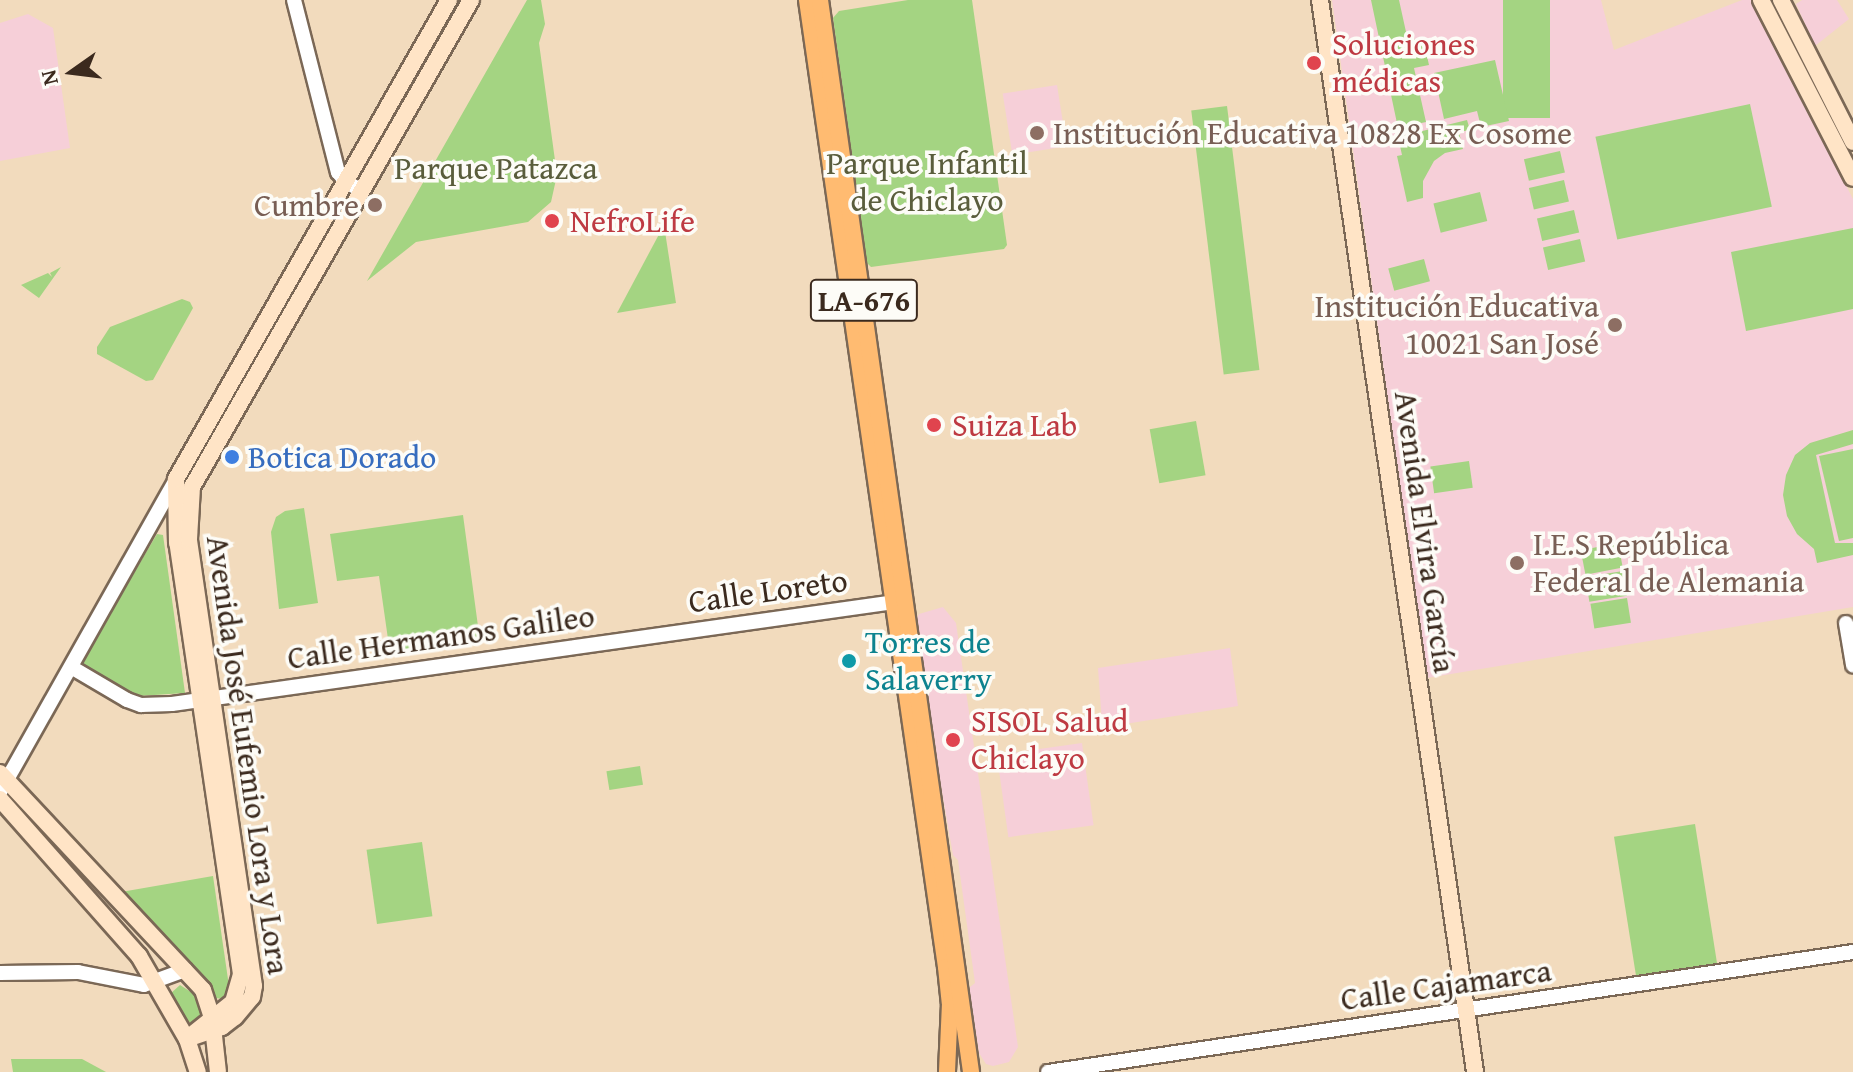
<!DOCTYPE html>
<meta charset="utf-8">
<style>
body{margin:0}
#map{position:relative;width:1853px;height:1072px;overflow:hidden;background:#f2dbbd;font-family:"Gentium Book Plus",serif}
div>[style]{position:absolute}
.built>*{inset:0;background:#f6cfd8;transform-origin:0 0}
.green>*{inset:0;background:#a4d482;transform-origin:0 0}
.roads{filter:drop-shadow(2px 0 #7b6856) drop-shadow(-2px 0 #7b6856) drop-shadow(0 2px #7b6856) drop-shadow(0 -2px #7b6856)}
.tertiary>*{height:14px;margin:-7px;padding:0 7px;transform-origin:7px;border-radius:7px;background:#fff}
.secondary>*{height:16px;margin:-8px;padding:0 8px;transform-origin:8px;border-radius:8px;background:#ffe4c6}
.primary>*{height:16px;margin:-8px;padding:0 8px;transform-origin:8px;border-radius:8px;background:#ffbb71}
.dots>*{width:22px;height:22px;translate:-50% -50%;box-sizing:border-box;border:4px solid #fdfcf7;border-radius:50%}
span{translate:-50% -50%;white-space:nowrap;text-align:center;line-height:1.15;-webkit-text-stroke:7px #fdfcf7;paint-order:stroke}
.shield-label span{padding:2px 6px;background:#fdfcf7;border:2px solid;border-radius:6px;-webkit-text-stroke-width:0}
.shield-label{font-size:30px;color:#3b2a1e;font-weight:700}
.health-label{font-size:32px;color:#be3a42}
.left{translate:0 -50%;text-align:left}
.education-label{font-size:32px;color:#785e54}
.right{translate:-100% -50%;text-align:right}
.park-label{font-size:32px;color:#5a5d3c}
.shop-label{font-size:32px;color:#366cbe}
.street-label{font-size:32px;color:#3b2a1e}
.culture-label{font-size:32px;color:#0d838f}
.north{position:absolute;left:32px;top:32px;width:80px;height:80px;-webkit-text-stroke:6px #fdfcf7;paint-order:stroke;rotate:256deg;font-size:22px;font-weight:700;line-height:32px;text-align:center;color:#3b2a1e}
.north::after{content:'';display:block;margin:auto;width:28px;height:36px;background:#3b2a1e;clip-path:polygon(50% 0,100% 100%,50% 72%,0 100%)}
</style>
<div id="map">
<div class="built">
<div style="clip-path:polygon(1332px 0,1601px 0,1614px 50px,1742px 0,1751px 0,1853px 199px,1853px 607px,1427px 678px)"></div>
<div style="clip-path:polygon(1802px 0,1837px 0,1849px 19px,1815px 46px,1796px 4px)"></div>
<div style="clip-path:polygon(28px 14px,53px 28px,70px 148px,0 161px,0 23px)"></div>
<div style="left:1057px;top:85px;width:62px;height:55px;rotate:81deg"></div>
<div style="clip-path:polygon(943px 607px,956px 623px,1018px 1047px,1009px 1062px,993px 1066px,986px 1064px,979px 1053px,969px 988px,975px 983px,958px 860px,953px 855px,913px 625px,919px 614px)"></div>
<div style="clip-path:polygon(1230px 648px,1238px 706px,1106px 727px,1102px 723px,1098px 668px)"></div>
<div style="left:1082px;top:743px;width:83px;height:86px;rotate:82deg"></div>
</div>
<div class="green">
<div style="clip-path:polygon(527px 0,541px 0,545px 24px,539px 43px,557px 175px,551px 202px,528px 222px,416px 242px,367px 281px)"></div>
<div style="clip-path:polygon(908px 0,972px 0,1007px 245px,1004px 249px,871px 267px,867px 263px,833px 18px,839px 11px)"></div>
<div style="clip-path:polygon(1371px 0,1399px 0,1408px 41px,1423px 38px,1429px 65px,1414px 68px,1426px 122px,1398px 128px)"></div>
<div style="left:1503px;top:0;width:47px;height:118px"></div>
<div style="clip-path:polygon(1495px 60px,1509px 121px,1481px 127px,1477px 111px,1444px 119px,1434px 73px)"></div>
<div style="left:1750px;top:104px;width:105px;height:158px;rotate:78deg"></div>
<div style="left:1227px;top:106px;width:266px;height:36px;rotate:83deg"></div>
<div style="clip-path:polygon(1467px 120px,1470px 130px,1459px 132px,1463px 149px,1445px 153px,1434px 161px,1423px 181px,1423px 198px,1407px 202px,1397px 156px,1402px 155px,1398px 137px)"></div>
<div style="left:1560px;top:151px;width:22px;height:37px;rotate:77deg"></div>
<div style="left:1564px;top:180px;width:22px;height:36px;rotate:77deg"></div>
<div style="left:1480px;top:192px;width:30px;height:48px;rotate:76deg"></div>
<div style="left:1574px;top:210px;width:23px;height:38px;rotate:77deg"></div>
<div style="clip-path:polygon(664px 225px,676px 303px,617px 313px)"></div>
<div style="clip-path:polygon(1853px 228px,1853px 309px,1746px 331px,1731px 252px)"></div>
<div style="left:1580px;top:239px;width:23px;height:38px;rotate:77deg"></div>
<div style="left:1424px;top:259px;width:23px;height:37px;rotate:75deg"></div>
<div style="clip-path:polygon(61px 267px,39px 298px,21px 285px,48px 273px,52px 277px,50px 273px)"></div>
<div style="clip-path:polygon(182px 299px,190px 302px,193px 308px,153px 380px,146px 381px,97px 354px,97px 347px,110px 327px)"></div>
<div style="left:1196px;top:421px;width:55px;height:47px;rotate:80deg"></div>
<div style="clip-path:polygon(1853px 430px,1853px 444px,1816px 455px,1835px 543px,1853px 543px,1853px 555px,1817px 563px,1814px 549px,1797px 534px,1787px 516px,1783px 495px,1786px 475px,1795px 455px,1810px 443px)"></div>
<div style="clip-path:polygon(1853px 449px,1853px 538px,1839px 541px,1819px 456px)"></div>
<div style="left:1469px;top:461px;width:27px;height:39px;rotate:82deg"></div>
<div style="clip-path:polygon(304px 508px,318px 603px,279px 609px,271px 532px,276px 517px,285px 511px)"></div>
<div style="clip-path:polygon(463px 515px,480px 641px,390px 653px,379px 576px,337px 581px,330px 534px)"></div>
<div style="clip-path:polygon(157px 534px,163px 535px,185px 693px,139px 696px,80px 664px)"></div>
<div style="left:1618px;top:543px;width:25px;height:38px;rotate:79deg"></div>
<div style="left:1623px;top:571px;width:25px;height:38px;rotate:81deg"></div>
<div style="left:1627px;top:598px;width:25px;height:37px;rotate:81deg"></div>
<div style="left:640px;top:766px;width:19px;height:34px;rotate:81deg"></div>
<div style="left:1695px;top:824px;width:146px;height:82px;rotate:81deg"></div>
<div style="left:422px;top:842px;width:75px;height:56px;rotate:82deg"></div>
<div style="clip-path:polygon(213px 876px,230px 993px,222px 999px,216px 998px,121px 892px)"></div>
<div style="clip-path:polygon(180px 985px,194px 994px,205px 1014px,195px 1025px,184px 1019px,170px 994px)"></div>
<div style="clip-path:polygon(11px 1059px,82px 1059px,106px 1072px,13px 1072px)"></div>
</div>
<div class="roads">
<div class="tertiary">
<div style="left:294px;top:0;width:178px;rotate:75.7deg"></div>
<div style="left:338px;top:172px;width:13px;rotate:51deg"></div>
<div style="left:346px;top:182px;width:18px;rotate:29deg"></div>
<div style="left:1846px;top:623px;width:43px;rotate:80.5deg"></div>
<div style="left:71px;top:667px;width:65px;rotate:30.5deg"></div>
<div style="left:127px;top:700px;width:15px;rotate:20deg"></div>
<div style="left:141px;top:705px;width:31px;rotate:-2deg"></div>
<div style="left:172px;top:704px;width:736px;rotate:-8.04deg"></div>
<div style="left:0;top:792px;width:358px;rotate:-60.6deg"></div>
<div style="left:0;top:973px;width:78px;rotate:-0.7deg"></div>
<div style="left:78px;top:972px;width:67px;rotate:11.1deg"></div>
<div style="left:144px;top:985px;width:44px;rotate:-20.1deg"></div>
<div style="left:1048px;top:1072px;width:814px;rotate:-8.48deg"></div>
</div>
<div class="secondary">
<div style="left:1320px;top:0;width:1083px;rotate:81.77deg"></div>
<div style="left:1761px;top:0;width:200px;rotate:62.7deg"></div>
<div style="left:1781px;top:0;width:159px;rotate:63.1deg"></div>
<div style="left:0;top:773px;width:297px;rotate:46.9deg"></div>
<div style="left:203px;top:990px;width:29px;rotate:72deg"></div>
<div style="left:212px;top:1018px;width:54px;rotate:83.7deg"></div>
<div style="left:0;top:799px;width:210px;rotate:48.5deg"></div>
<div style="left:139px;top:956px;width:96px;rotate:60deg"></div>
<div style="left:187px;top:1039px;width:35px;rotate:72deg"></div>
<div style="left:194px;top:1033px;width:50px;rotate:-38.5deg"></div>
<div style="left:233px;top:1002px;width:29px;rotate:-74deg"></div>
<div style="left:241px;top:974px;width:436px;rotate:-98.4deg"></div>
<div style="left:177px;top:543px;width:64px;rotate:-90.9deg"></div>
<div style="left:176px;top:479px;width:551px;rotate:-60.32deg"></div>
<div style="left:187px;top:1039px;width:37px;rotate:-19deg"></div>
<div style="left:222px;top:1027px;width:16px;rotate:-38deg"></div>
<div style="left:235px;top:1017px;width:26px;rotate:-50deg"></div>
<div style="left:252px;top:997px;width:11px;rotate:-80deg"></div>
<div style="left:254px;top:986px;width:452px;rotate:-98.3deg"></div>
<div style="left:189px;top:539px;width:52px;rotate:-86.7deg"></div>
<div style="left:192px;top:487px;width:561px;rotate:-60.19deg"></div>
</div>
<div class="primary">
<div style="left:807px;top:0;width:977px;rotate:81.82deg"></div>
<div style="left:946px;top:967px;width:36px;rotate:84deg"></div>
<div style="left:950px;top:1003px;width:69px;rotate:92.5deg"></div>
<div style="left:820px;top:0;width:1083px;rotate:81.98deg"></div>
</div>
</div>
<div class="dots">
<div style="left:1314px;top:63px;background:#e0444e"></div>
<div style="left:1037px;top:133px;background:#8d6e63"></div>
<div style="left:375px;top:205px;background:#8d6e63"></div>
<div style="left:552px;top:221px;background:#e0444e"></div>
<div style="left:1615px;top:325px;background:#8d6e63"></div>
<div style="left:934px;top:425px;background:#e0444e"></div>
<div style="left:232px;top:457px;background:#3f7fe0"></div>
<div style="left:1517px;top:563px;background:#8d6e63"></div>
<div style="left:849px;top:661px;background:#0f9aa8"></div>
<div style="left:953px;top:740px;background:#e0444e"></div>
</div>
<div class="shield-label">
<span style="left:864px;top:300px">LA-676</span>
</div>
<div class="health-label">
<span class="left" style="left:1332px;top:63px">Soluciones<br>médicas</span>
<span class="left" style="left:570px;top:221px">NefroLife</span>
<span class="left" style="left:952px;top:425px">Suiza Lab</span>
<span class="left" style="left:971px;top:740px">SISOL Salud<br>Chiclayo</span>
</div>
<div class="education-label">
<span class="left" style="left:1053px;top:133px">Institución Educativa 10828 Ex Cosome</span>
<span class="right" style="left:359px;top:205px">Cumbre</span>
<span class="right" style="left:1599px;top:325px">Institución Educativa<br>10021 San José</span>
<span class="left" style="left:1533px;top:563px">I.E.S República<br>Federal de Alemania</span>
</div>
<div class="park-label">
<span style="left:927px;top:182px">Parque Infantil<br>de Chiclayo</span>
<span style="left:496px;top:168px">Parque Patazca</span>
</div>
<div class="shop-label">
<span class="left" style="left:248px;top:457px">Botica Dorado</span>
</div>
<div class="street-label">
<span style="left:1425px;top:532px;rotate:82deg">Avenida Elvira García</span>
<span style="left:768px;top:591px;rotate:-8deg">Calle Loreto</span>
<span style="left:441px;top:637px;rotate:-8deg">Calle Hermanos Galileo</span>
<span style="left:248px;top:755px;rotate:82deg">Avenida José Eufemio Lora y Lora</span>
<span style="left:1446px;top:985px;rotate:-8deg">Calle Cajamarca</span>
</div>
<div class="culture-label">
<span class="left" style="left:865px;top:661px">Torres de<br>Salaverry</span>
</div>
<div class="north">N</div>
</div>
